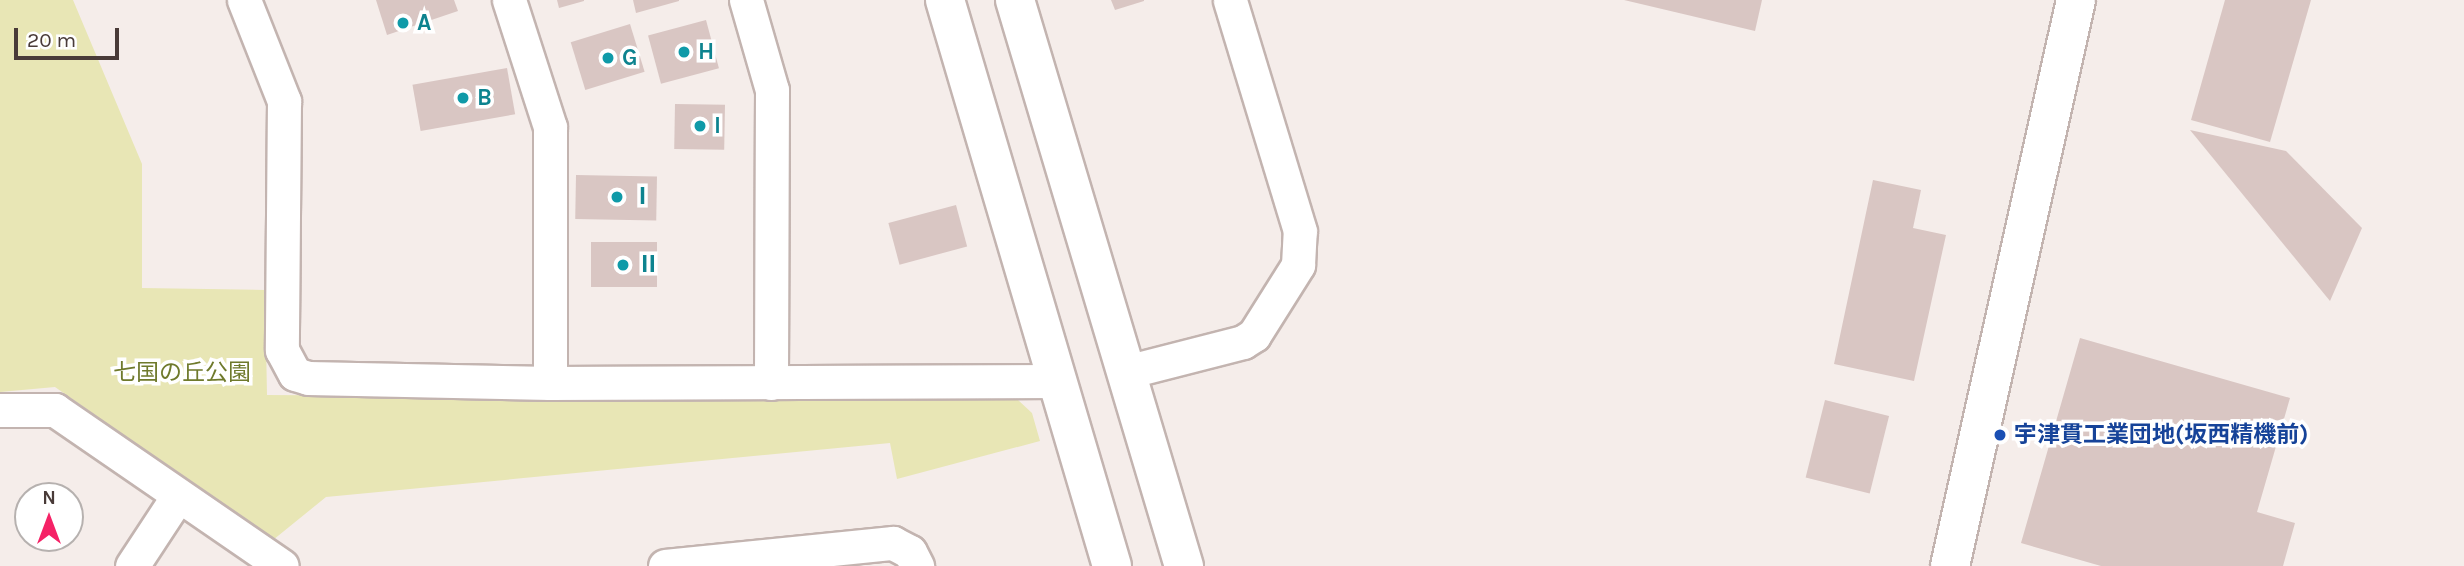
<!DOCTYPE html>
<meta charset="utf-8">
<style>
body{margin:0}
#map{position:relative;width:2464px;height:566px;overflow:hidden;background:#f5edea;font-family:Karla,"Noto Sans JP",sans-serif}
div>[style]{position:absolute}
.green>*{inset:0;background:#e8e6b5}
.building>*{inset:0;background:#d9c6c3;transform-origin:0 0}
.roads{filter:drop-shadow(2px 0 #c3b4b0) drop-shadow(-2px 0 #c3b4b0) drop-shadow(0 2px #c3b4b0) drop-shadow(0 -2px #c3b4b0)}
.minor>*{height:33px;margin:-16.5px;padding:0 16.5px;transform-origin:16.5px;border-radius:16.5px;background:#fff}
.tertiary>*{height:38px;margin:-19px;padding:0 19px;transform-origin:19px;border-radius:19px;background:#fff}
.dots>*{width:19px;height:19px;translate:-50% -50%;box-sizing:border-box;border:4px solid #fff;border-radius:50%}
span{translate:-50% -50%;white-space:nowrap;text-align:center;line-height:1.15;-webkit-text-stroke:7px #fff;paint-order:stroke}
.culture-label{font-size:23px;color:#0d838f;font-weight:700}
.left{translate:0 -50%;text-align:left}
.park-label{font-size:23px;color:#6f7a2c}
.transit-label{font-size:23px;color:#164399;font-weight:700}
.north{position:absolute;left:14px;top:482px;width:70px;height:70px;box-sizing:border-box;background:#fff;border:2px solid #b6b1af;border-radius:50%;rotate:0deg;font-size:19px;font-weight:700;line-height:28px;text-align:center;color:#493b38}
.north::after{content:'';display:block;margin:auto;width:24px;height:32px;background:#f52266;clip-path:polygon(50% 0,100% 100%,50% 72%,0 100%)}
.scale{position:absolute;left:14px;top:28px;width:105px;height:32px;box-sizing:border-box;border:4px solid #493b38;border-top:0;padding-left:9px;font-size:21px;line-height:24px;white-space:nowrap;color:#493b38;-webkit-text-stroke:5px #fff;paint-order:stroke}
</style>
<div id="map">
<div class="green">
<div style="clip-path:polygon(0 0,73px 0,142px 164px,142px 288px,265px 290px,267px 395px,1018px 400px,1032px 413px,1040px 441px,897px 479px,890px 443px,326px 497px,273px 540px,55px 387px,0 392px)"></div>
</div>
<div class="building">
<div style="clip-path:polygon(376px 0,454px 0,458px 11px,387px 35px)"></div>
<div style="clip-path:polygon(557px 0,584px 0,584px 1px,559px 8px)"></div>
<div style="clip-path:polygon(633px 0,679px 0,679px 1px,636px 13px)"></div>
<div style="clip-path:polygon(1111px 0,1144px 0,1144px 1px,1115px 10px)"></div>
<div style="clip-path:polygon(1624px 0,1762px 0,1755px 31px)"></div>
<div style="clip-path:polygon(2225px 0,2311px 0,2270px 142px,2191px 120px)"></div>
<div style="left:706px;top:20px;width:50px;height:60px;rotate:75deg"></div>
<div style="left:630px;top:24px;width:50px;height:62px;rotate:73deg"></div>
<div style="left:507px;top:68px;width:47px;height:96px;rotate:80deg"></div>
<div style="left:675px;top:104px;width:50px;height:45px;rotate:1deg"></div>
<div style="clip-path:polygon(2190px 130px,2286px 151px,2362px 228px,2330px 301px)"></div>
<div style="left:576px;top:175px;width:81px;height:44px;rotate:1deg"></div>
<div style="clip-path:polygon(1873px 180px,1921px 190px,1913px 228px,1946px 235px,1914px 381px,1834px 364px)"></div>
<div style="left:956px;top:205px;width:43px;height:70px;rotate:75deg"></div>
<div style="left:591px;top:242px;width:66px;height:45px"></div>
<div style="clip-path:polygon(2080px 338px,2290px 398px,2257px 512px,2295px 523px,2283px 566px,2101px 566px,2021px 543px)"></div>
<div style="left:1825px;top:400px;width:66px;height:80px;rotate:14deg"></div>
</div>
<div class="roads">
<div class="minor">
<div style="left:244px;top:0;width:109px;rotate:68.4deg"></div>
<div style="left:284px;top:101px;width:249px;rotate:90.5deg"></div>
<div style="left:282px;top:350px;width:27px;rotate:62deg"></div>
<div style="left:295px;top:374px;width:14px;rotate:17deg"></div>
<div style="left:308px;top:378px;width:242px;rotate:1.2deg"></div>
<div style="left:550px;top:383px;width:508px;rotate:-0.23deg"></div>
<div style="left:509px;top:0;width:133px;rotate:72.1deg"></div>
<div style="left:550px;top:127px;width:256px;rotate:90deg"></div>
<div style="left:746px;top:0;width:94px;rotate:73.9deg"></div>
<div style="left:772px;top:90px;width:293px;rotate:90.2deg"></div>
<div style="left:1126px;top:372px;width:121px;rotate:-14.4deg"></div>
<div style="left:1243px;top:342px;width:13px;rotate:-32deg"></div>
<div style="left:1254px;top:335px;width:83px;rotate:-57.8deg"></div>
<div style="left:1298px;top:265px;width:34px;rotate:-87deg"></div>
<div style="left:1300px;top:231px;width:241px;rotate:-106.9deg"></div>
<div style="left:0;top:410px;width:55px"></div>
<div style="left:55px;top:410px;width:275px;rotate:34.5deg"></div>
<div style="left:132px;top:566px;width:84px;rotate:-56.7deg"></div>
<div style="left:665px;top:566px;width:229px;rotate:-5.8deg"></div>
<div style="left:893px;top:543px;width:19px;rotate:28deg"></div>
<div style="left:910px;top:552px;width:16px;rotate:63deg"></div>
</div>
<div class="tertiary">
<div style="left:945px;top:0;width:590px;rotate:73.56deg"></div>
<div style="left:1015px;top:0;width:591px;rotate:73.38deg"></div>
<div style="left:1950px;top:566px;width:580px;rotate:-77.45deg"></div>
</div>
</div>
<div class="dots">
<div style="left:403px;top:23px;background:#0f9aa8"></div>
<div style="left:684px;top:52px;background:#0f9aa8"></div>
<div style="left:608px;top:58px;background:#0f9aa8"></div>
<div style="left:463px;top:98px;background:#0f9aa8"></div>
<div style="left:700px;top:126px;background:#0f9aa8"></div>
<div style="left:617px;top:197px;background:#0f9aa8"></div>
<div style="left:623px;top:265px;background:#0f9aa8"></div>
<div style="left:2000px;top:435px;background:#1a4fb4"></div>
</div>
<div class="culture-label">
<span class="left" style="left:417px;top:23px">A</span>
<span class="left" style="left:698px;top:52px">H</span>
<span class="left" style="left:622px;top:58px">G</span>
<span class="left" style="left:477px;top:98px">B</span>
<span class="left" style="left:714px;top:126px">I</span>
<span class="left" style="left:631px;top:197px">Ⅰ</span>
<span class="left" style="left:637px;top:265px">Ⅱ</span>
</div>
<div class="park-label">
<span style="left:182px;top:373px">七国の丘公園</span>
</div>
<div class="transit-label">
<span class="left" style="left:2014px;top:435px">宇津貫工業団地(坂西精機前)</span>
</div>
<div class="north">N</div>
<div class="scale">20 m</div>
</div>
